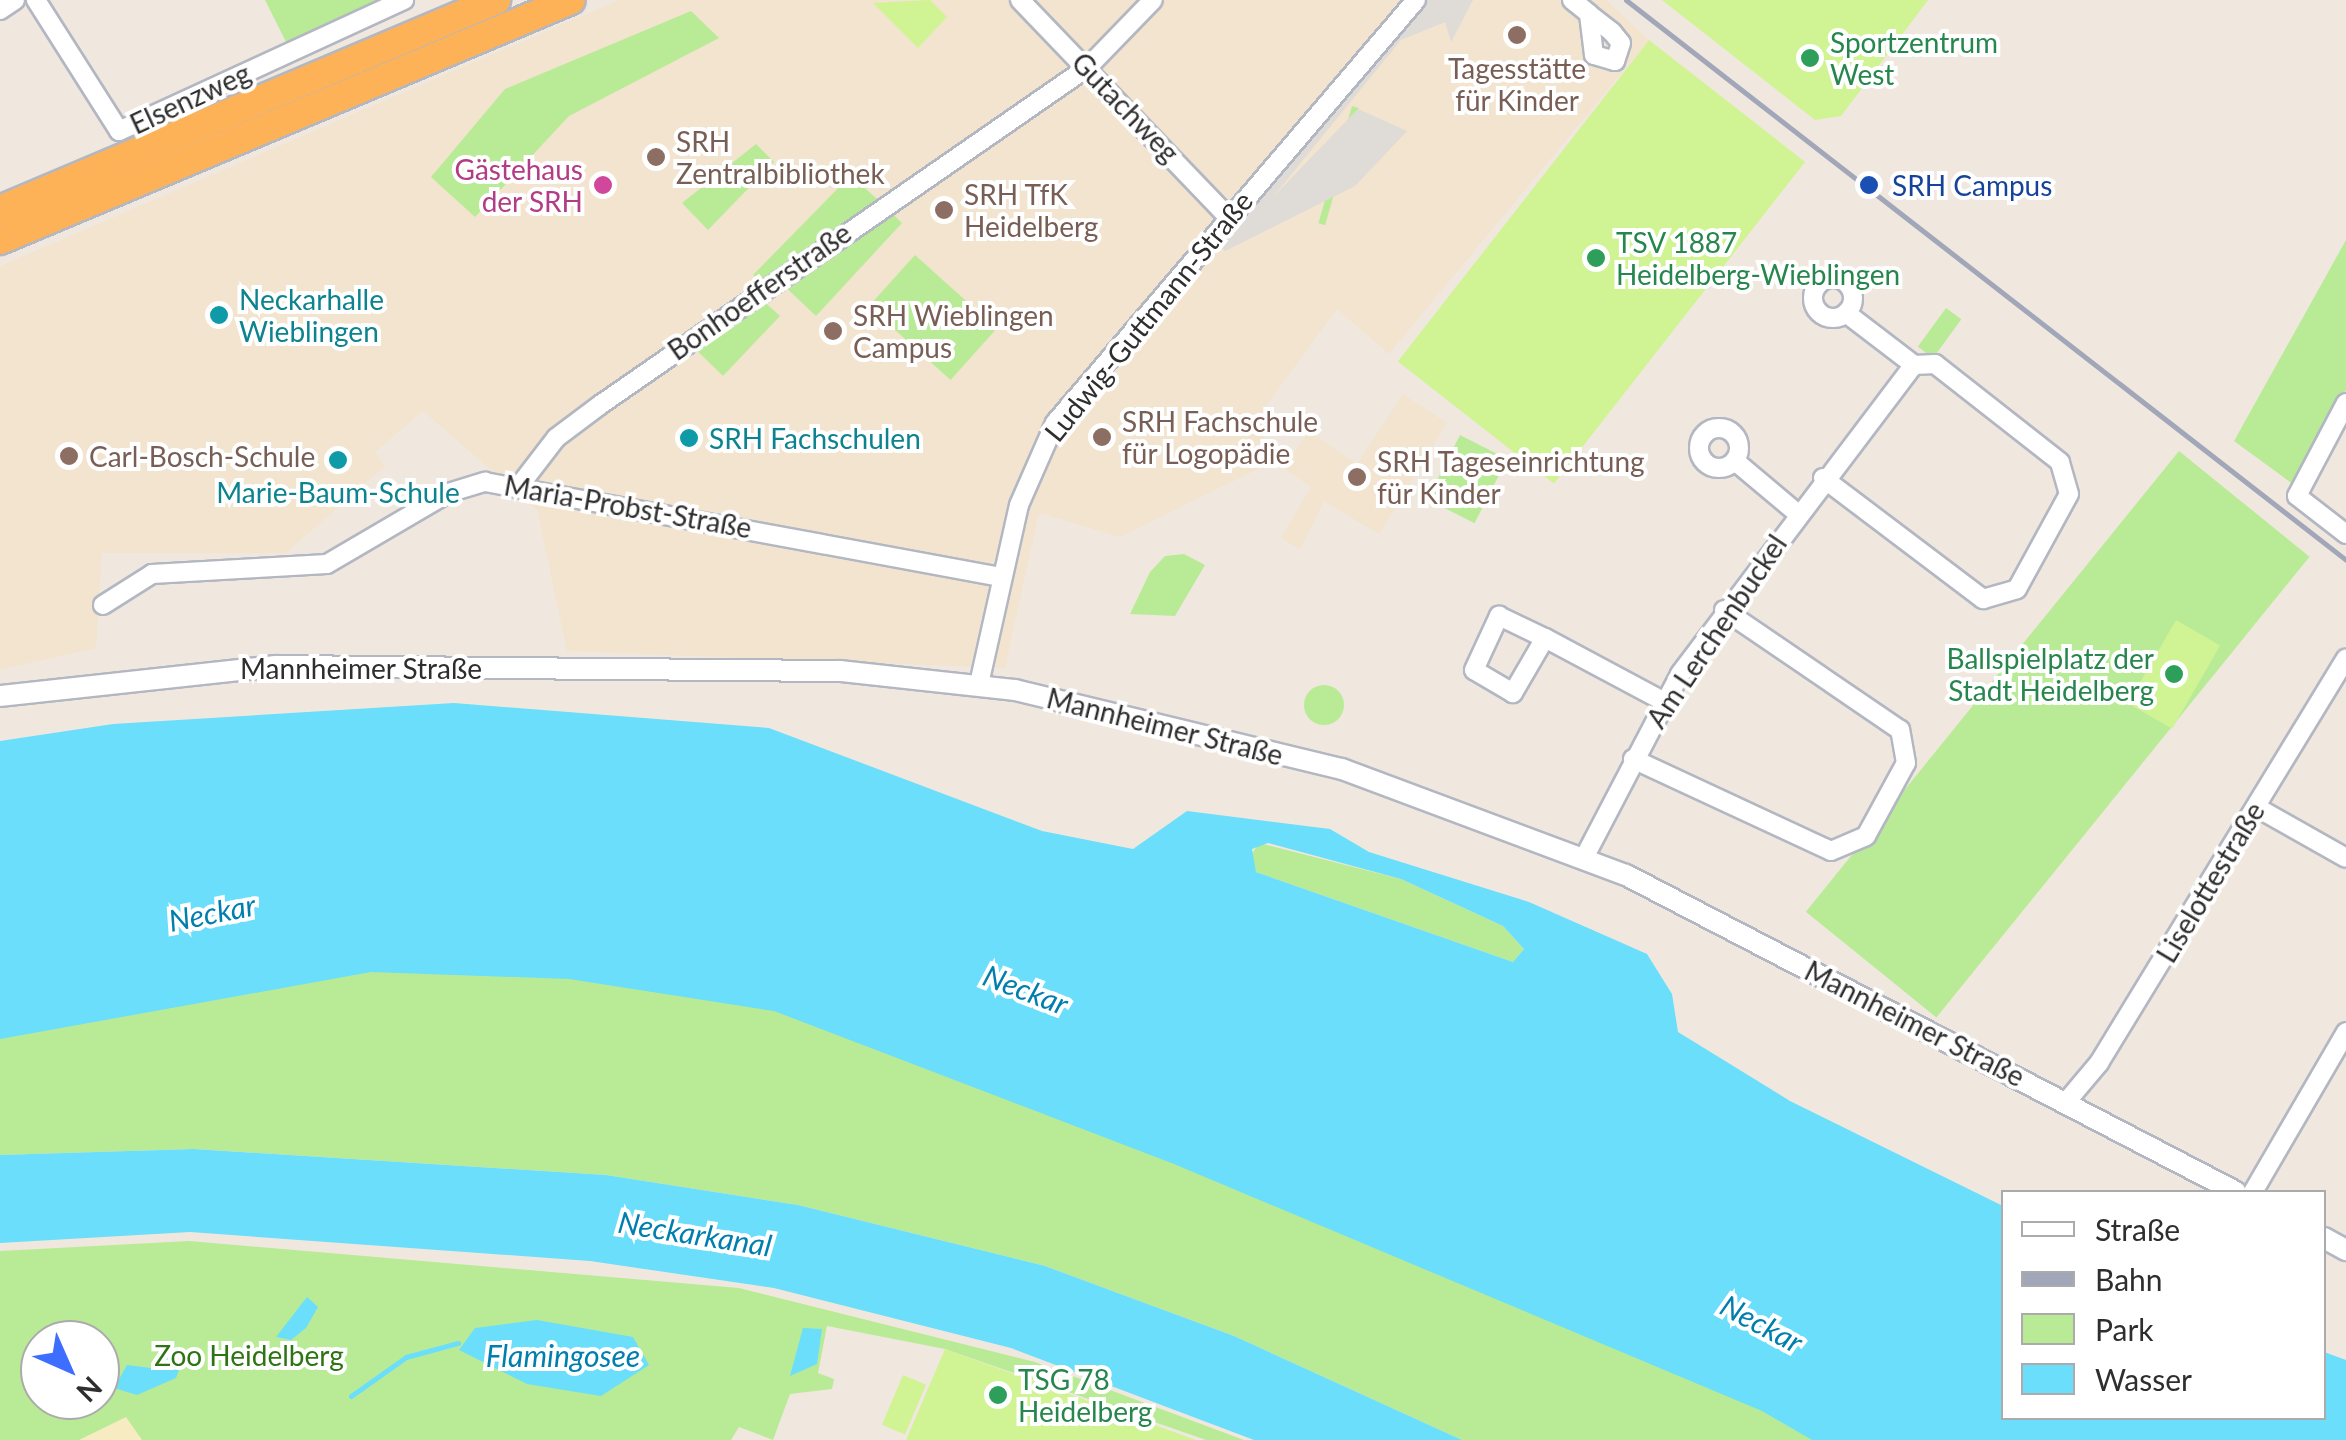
<!DOCTYPE html>
<meta charset="utf-8">
<style>
body{margin:0}
#map{position:relative;width:2346px;height:1440px;overflow:hidden;background:#f0e8df;font-family:Lato,sans-serif}
div>[style]{position:absolute}
.education>*{inset:0;background:#f2e4ce}
.green>*{inset:0;background:#b9eb97;transform-origin:0 0}
.round{border-radius:50%}
.sand>*{inset:0;background:#f7ebc1}
.pitch>*{inset:0;background:#d0f393;transform-origin:0 0}
.plaza>*{inset:0;background:#dfdbd7}
.water>*{inset:0;background:#6adefa}
.stream>*{height:5px;margin:-2.5px;padding:0 2.5px;transform-origin:2.5px;border-radius:2.5px;background:#6adefa}
.roads{filter:drop-shadow(2px 0 #b3b7c2) drop-shadow(-2px 0 #b3b7c2) drop-shadow(0 2px #b3b7c2) drop-shadow(0 -2px #b3b7c2)}
.minor>*{height:18px;margin:-9px;padding:0 9px;transform-origin:9px;border-radius:9px;background:#fff}
.minor>.ring{margin:-9px;padding:0;box-sizing:content-box;background:none;border:18px solid #fff;border-radius:50%}
.tertiary>*{height:20px;margin:-10px;padding:0 10px;transform-origin:10px;border-radius:10px;background:#fff}
.trunk>*{height:28px;margin:-14px;padding:0 14px;transform-origin:14px;border-radius:14px;background:#feb258}
.rail>*{height:5px;margin:-2.5px;padding:0 2.5px;transform-origin:2.5px;border-radius:2.5px;background:#a1a6b9}
.dots>*{width:28px;height:28px;translate:-50% -50%;box-sizing:border-box;border:5px solid #fff;border-radius:50%}
span{translate:-50% -50%;white-space:nowrap;text-align:center;line-height:1.15;-webkit-text-stroke:8px #fff;paint-order:stroke}
.leisure-label{font-size:28px;color:#27864d}
.left{translate:0 -50%;text-align:left}
.right{translate:-100% -50%;text-align:right}
.education-label{font-size:28px;color:#785e54}
.street-label{font-size:28px;color:#2e2e2e}
.hotel-label{font-size:28px;color:#b23c85}
.transit-label{font-size:28px;color:#164399}
.culture-label{font-size:28px;color:#0d838f}
.park-label{font-size:28px;color:#2e7414}
.water-label{font-size:30px;color:#007faf;font-style:italic}
.legend{position:absolute;left:2001px;top:1190px;width:325px;height:230px;box-sizing:border-box;background:#fff;border:2px solid #ababab;margin:0;padding:12px 18px;list-style:none;font-size:30px;color:#2e2e2e}
.legend li{display:flex;align-items:center;gap:20px;height:50px}
.legend b{width:50px;border:2px solid #ababab}
.north{position:absolute;left:20px;top:1320px;width:100px;height:100px;box-sizing:border-box;background:#fff;border:2px solid #ababab;border-radius:50%;rotate:135deg;font-size:28px;font-weight:700;line-height:40px;text-align:center;color:#2e2e2e}
.north::after{content:'';display:block;margin:auto;width:35px;height:45px;background:#3d6eff;clip-path:polygon(50% 0,100% 100%,50% 72%,0 100%)}
</style>
<div id="map">
<div class="education">
<div style="clip-path:polygon(619px 0,1606px 0,1649px 40px,1389px 354px,1337px 309px,1263px 410px,1264px 466px,1120px 537px,1039px 513px,1005px 668px,567px 651px,537px 510px,423px 411px,375px 452px,385px 466px,286px 553px,102px 553px,96px 648px,0 670px,0 266px)"></div>
<div style="clip-path:polygon(1403px 394px,1447px 423px,1379px 534px,1324px 501px,1300px 549px,1281px 538px,1311px 487px,1285px 469px,1308px 430px,1357px 464px)"></div>
</div>
<div class="green">
<div style="clip-path:polygon(265px 0,385px 0,288px 46px)"></div>
<div style="clip-path:polygon(691px 11px,719px 38px,569px 116px,475px 217px,431px 177px,505px 89px)"></div>
<div style="left:1352px;top:106px;width:7px;height:122px;rotate:16deg"></div>
<div style="clip-path:polygon(756px 144px,774px 162px,708px 230px,682px 203px)"></div>
<div style="clip-path:polygon(851px 175px,879px 201px,762px 282px,753px 275px)"></div>
<div style="clip-path:polygon(888px 209px,902px 223px,816px 316px,780px 282px)"></div>
<div style="clip-path:polygon(2346px 240px,2346px 390px,2294px 485px,2234px 441px)"></div>
<div style="left:915px;top:255px;width:110px;height:69px;rotate:42deg"></div>
<div style="clip-path:polygon(759px 297px,780px 316px,723px 376px,690px 344px)"></div>
<div style="left:1946px;top:308px;width:19px;height:48px;rotate:36deg"></div>
<div style="left:1460px;top:435px;width:53px;height:72px;rotate:27deg"></div>
<div style="left:2179px;top:451px;width:168px;height:593px;rotate:39deg"></div>
<div style="clip-path:polygon(1184px 554px,1205px 565px,1175px 616px,1130px 614px,1150px 572px,1165px 556px)"></div>
<div class="round" style="left:1304px;top:685px;width:40px;height:40px"></div>
<div style="clip-path:polygon(1259px 843px,1401px 879px,1503px 926px,1524px 949px,1513px 962px,1256px 872px,1249px 858px)"></div>
<div style="clip-path:polygon(511px 864px,2004px 1418px,2057px 1440px,1462px 1440px,1234px 1336px,1045px 1266px,798px 1205px,606px 1175px,194px 1149px,0 1155px,0 865px)"></div>
<div style="clip-path:polygon(evenodd,189px 1241px,739px 1288px,1035px 1362px,1244px 1440px,1206px 1440px,945px 1349px,827px 1326px,818px 1373px,834px 1379px,832px 1389px,790px 1394px,773px 1440px,739px 1427px,731px 1440px,0 1440px,0 1251px,189px 1241px,40px 1340px,100px 1340px,100px 1400px,40px 1400px,40px 1340px)"></div>
</div>
<div class="sand">
<div style="clip-path:polygon(126px 1417px,142px 1440px,79px 1440px)"></div>
</div>
<div class="pitch">
<div style="clip-path:polygon(930px 0,947px 17px,918px 48px,873px 3px)"></div>
<div style="clip-path:polygon(1662px 0,1928px 0,1841px 116px,1815px 120px)"></div>
<div style="left:1649px;top:40px;width:198px;height:408px;rotate:38deg"></div>
<div style="left:2176px;top:620px;width:51px;height:96px;rotate:30deg"></div>
<div style="clip-path:polygon(945px 1349px,1196px 1440px,906px 1440px)"></div>
<div style="left:903px;top:1375px;width:25px;height:54px;rotate:23deg"></div>
</div>
<div class="plaza">
<div style="clip-path:polygon(1424px 0,1473px 0,1451px 42px,1445px 22px,1401px 40px,1272px 198px,1358px 109px,1407px 131px,1355px 186px,1225px 251px,1218px 245px)"></div>
</div>
<div class="water">
<div style="clip-path:polygon(evenodd,454px 703px,769px 728px,1042px 831px,1133px 849px,1187px 811px,1330px 829px,1369px 852px,1529px 902px,1647px 954px,1672px 994px,1678px 1032px,1790px 1101px,2003px 1206px,2004px 1418px,2324px 1418px,2324px 1352px,2346px 1360px,2346px 1440px,1812px 1440px,1762px 1411px,1174px 1164px,774px 1011px,569px 979px,371px 972px,0 1039px,0 741px,113px 724px,454px 703px,1268px 843px,1401px 879px,1503px 926px,1524px 949px,1513px 962px,1256px 872px,1252px 849px,1268px 843px)"></div>
<div style="clip-path:polygon(194px 1149px,606px 1175px,798px 1205px,1045px 1266px,1234px 1336px,1462px 1440px,1254px 1440px,1011px 1348px,774px 1288px,590px 1261px,190px 1232px,0 1243px,0 1155px)"></div>
<div style="clip-path:polygon(307px 1297px,318px 1307px,306px 1328px,291px 1340px,276px 1337px)"></div>
<div style="clip-path:polygon(537px 1320px,633px 1337px,649px 1365px,601px 1396px,527px 1384px,459px 1350px,475px 1328px)"></div>
<div style="clip-path:polygon(803px 1328px,822px 1329px,817px 1364px,790px 1376px)"></div>
<div style="clip-path:polygon(166px 1353px,181px 1364px,176px 1378px,137px 1395px,114px 1388px,127px 1365px,151px 1368px)"></div>
</div>
<div class="stream">
<div style="left:351px;top:1396px;width:67px;rotate:-35.3deg"></div>
<div style="left:406px;top:1357px;width:54px;rotate:-15.1deg"></div>
</div>
<div class="roads">
<div class="minor">
<div style="left:36px;top:0;width:155px;rotate:57.6deg"></div>
<div style="left:119px;top:131px;width:314px;rotate:-24.7deg"></div>
<div style="left:1020px;top:0;width:301px;rotate:46.2deg"></div>
<div style="left:1572px;top:0;width:22px;rotate:39deg"></div>
<div style="left:1589px;top:14px;width:29px;rotate:38deg"></div>
<div style="left:1612px;top:32px;width:14px;rotate:51deg"></div>
<div style="left:1621px;top:43px;width:19px;rotate:108deg"></div>
<div style="left:1615px;top:61px;width:22px;rotate:-164deg"></div>
<div style="left:1594px;top:55px;width:41px;rotate:-97deg"></div>
<div style="left:0;top:10px;width:18px;rotate:-34deg"></div>
<div class="ring" style="left:1813px;top:278px;width:22px;height:22px"></div>
<div style="left:1846px;top:313px;width:86px;rotate:37.4deg"></div>
<div style="left:2346px;top:403px;width:105px;rotate:117.8deg"></div>
<div style="left:2297px;top:496px;width:62px;rotate:37.8deg"></div>
<div class="ring" style="left:1699px;top:428px;width:22px;height:22px"></div>
<div style="left:1735px;top:461px;width:81px;rotate:40deg"></div>
<div style="left:1823px;top:478px;width:201px;rotate:37.1deg"></div>
<div style="left:1983px;top:599px;width:35px;rotate:-16deg"></div>
<div style="left:2017px;top:589px;width:108px;rotate:-61.3deg"></div>
<div style="left:2069px;top:494px;width:33px;rotate:-106deg"></div>
<div style="left:2060px;top:462px;width:159px;rotate:-141.9deg"></div>
<div style="left:1935px;top:364px;width:21px;rotate:177deg"></div>
<div style="left:520px;top:485px;width:59px;rotate:-52.5deg"></div>
<div style="left:556px;top:438px;width:55px;rotate:-36.9deg"></div>
<div style="left:600px;top:405px;width:594px;rotate:-34.71deg"></div>
<div style="left:1088px;top:67px;width:93px;rotate:-45.9deg"></div>
<div style="left:103px;top:605px;width:58px;rotate:-32.3deg"></div>
<div style="left:152px;top:574px;width:175px;rotate:-3.3deg"></div>
<div style="left:327px;top:564px;width:140px;rotate:-30.4deg"></div>
<div style="left:448px;top:493px;width:39px;rotate:-17deg"></div>
<div style="left:485px;top:482px;width:525px;rotate:10.43deg"></div>
<div style="left:1545px;top:638px;width:64px;rotate:120.2deg"></div>
<div style="left:1513px;top:693px;width:45px;rotate:-149.5deg"></div>
<div style="left:1474px;top:670px;width:60px;rotate:-65.2deg"></div>
<div style="left:1499px;top:616px;width:51px;rotate:25.6deg"></div>
<div style="left:1545px;top:638px;width:134px;rotate:28.1deg"></div>
<div style="left:979px;top:684px;width:183px;rotate:-77.4deg"></div>
<div style="left:1019px;top:505px;width:90px;rotate:-66.3deg"></div>
<div style="left:1055px;top:423px;width:556px;rotate:-49.52deg"></div>
<div style="left:1633px;top:759px;width:218px;rotate:24.9deg"></div>
<div style="left:1831px;top:851px;width:38px;rotate:-23deg"></div>
<div style="left:1866px;top:836px;width:83px;rotate:-61.3deg"></div>
<div style="left:1906px;top:763px;width:34px;rotate:-100deg"></div>
<div style="left:1900px;top:730px;width:213px;rotate:-145.7deg"></div>
<div style="left:2256px;top:807px;width:103px;rotate:29.5deg"></div>
<div style="left:1584px;top:858px;width:208px;rotate:-62.4deg"></div>
<div style="left:1680px;top:674px;width:388px;rotate:-52.9deg"></div>
<div style="left:2067px;top:1101px;width:50px;rotate:-49.9deg"></div>
<div style="left:2099px;top:1063px;width:474px;rotate:-58.6deg"></div>
<div style="left:2253px;top:1192px;width:185px;rotate:-59.8deg"></div>
</div>
<div class="tertiary">
<div style="left:0;top:696px;width:277px;rotate:-6.2deg"></div>
<div style="left:275px;top:666px;width:565px;rotate:0.51deg"></div>
<div style="left:840px;top:671px;width:176px;rotate:6.2deg"></div>
<div style="left:1015px;top:690px;width:336px;rotate:13.6deg"></div>
<div style="left:1342px;top:769px;width:303px;rotate:20.5deg"></div>
<div style="left:1626px;top:875px;width:687px;rotate:27.46deg"></div>
<div style="left:2324px;top:1238px;width:25px;rotate:29deg"></div>
</div>
<div class="trunk">
<div style="left:0;top:210px;width:539px;rotate:-22.95deg"></div>
<div style="left:0;top:240px;width:619px;rotate:-22.8deg"></div>
</div>
</div>
<div class="rail">
<div style="left:1626px;top:0;width:912px;rotate:37.87deg"></div>
</div>
<div class="dots">
<div style="left:1517px;top:35px;background:#8d6e63"></div>
<div style="left:1810px;top:58px;background:#2e9e5b"></div>
<div style="left:656px;top:157px;background:#8d6e63"></div>
<div style="left:603px;top:185px;background:#d1479c"></div>
<div style="left:1869px;top:185px;background:#1a4fb4"></div>
<div style="left:944px;top:210px;background:#8d6e63"></div>
<div style="left:1596px;top:258px;background:#2e9e5b"></div>
<div style="left:219px;top:315px;background:#0f9aa8"></div>
<div style="left:833px;top:331px;background:#8d6e63"></div>
<div style="left:1102px;top:437px;background:#8d6e63"></div>
<div style="left:689px;top:438px;background:#0f9aa8"></div>
<div style="left:69px;top:456px;background:#8d6e63"></div>
<div style="left:338px;top:460px;background:#0f9aa8"></div>
<div style="left:1357px;top:477px;background:#8d6e63"></div>
<div style="left:2174px;top:674px;background:#2e9e5b"></div>
<div style="left:998px;top:1395px;background:#2e9e5b"></div>
</div>
<div class="leisure-label">
<span class="left" style="left:1830px;top:58px">Sportzentrum<br>West</span>
<span class="left" style="left:1616px;top:258px">TSV 1887<br>Heidelberg-Wieblingen</span>
<span class="right" style="left:2154px;top:674px">Ballspielplatz der<br>Stadt Heidelberg</span>
<span class="left" style="left:1018px;top:1395px">TSG 78<br>Heidelberg</span>
</div>
<div class="education-label">
<span style="left:1517px;top:84px">Tagesstätte<br>für Kinder</span>
<span class="left" style="left:676px;top:157px">SRH<br>Zentralbibliothek</span>
<span class="left" style="left:964px;top:210px">SRH TfK<br>Heidelberg</span>
<span class="left" style="left:853px;top:331px">SRH Wieblingen<br>Campus</span>
<span class="left" style="left:1122px;top:437px">SRH Fachschule<br>für Logopädie</span>
<span class="left" style="left:89px;top:456px">Carl-Bosch-Schule</span>
<span class="left" style="left:1377px;top:477px">SRH Tageseinrichtung<br>für Kinder</span>
</div>
<div class="street-label">
<span style="left:190px;top:98px;rotate:-25deg">Elsenzweg</span>
<span style="left:1126px;top:107px;rotate:46deg">Gutachweg</span>
<span style="left:759px;top:291px;rotate:-35deg">Bonhoefferstraße</span>
<span style="left:1148px;top:316px;rotate:-51deg">Ludwig-Guttmann-Straße</span>
<span style="left:628px;top:506px;rotate:10deg">Maria-Probst-Straße</span>
<span style="left:1716px;top:631px;rotate:-56deg">Am Lerchenbuckel</span>
<span style="left:361px;top:668px">Mannheimer Straße</span>
<span style="left:1165px;top:726px;rotate:14deg">Mannheimer Straße</span>
<span style="left:2210px;top:882px;rotate:-59deg">Liselottestraße</span>
<span style="left:1915px;top:1023px;rotate:27deg">Mannheimer Straße</span>
</div>
<div class="hotel-label">
<span class="right" style="left:583px;top:185px">Gästehaus<br>der SRH</span>
</div>
<div class="transit-label">
<span class="left" style="left:1892px;top:185px">SRH Campus</span>
</div>
<div class="culture-label">
<span class="left" style="left:239px;top:315px">Neckarhalle<br>Wieblingen</span>
<span class="left" style="left:709px;top:438px">SRH Fachschulen</span>
<span style="left:338px;top:492px">Marie-Baum-Schule</span>
</div>
<div class="park-label">
<span style="left:249px;top:1355px">Zoo Heidelberg</span>
</div>
<div class="water-label">
<span style="left:212px;top:912px;rotate:-11deg">Neckar</span>
<span style="left:1026px;top:989px;rotate:21deg">Neckar</span>
<span style="left:695px;top:1233px;rotate:9deg">Neckarkanal</span>
<span style="left:1762px;top:1323px;rotate:28deg">Neckar</span>
<span style="left:563px;top:1355px">Flamingosee</span>
</div>
<ul class="legend">
<li><b style="height:12px;background:#fff"></b>Straße</li>
<li><b style="height:12px;background:#a1a6b9"></b>Bahn</li>
<li><b style="height:28px;background:#b9eb97"></b>Park</li>
<li><b style="height:28px;background:#6adefa"></b>Wasser</li>
</ul>
<div class="north">N</div>
</div>
